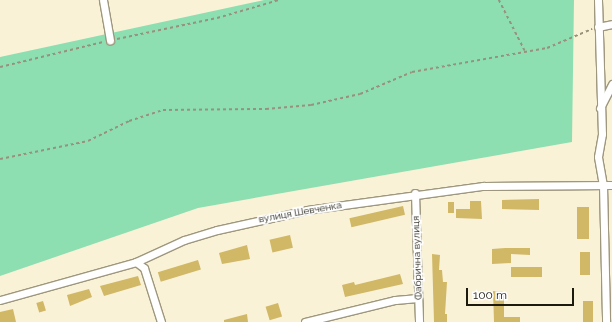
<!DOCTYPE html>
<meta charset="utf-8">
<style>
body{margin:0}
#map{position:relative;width:612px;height:322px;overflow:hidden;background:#faf2d6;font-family:Raleway,sans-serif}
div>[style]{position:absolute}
.green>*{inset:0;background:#8ddfb2}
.building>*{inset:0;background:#d1b866;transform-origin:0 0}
.path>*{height:1.5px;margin-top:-0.75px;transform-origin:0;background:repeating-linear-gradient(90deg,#97917d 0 3px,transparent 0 6px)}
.roads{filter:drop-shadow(1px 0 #9e977e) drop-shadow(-1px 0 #9e977e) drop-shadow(0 1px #9e977e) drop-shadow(0 -1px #9e977e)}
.minor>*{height:7px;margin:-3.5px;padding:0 3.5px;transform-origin:3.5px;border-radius:3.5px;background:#fff}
span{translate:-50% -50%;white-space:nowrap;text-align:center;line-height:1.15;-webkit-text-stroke:3.5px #fff;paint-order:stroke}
.street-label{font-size:10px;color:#1c190f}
.scale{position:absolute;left:466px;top:288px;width:108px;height:18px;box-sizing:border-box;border:2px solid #1c190f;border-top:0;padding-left:5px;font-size:12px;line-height:14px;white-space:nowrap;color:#1c190f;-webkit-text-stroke:3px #fff;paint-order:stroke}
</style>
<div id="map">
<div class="green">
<div style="clip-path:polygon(264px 0,574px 0,572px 142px,198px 208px,0 276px,0 57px)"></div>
</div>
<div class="building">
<div style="clip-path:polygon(539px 199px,539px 210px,502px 209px,502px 200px)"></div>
<div style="clip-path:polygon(470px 201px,481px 201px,482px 219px,456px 218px,456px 209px,470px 209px)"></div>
<div style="left:448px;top:202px;width:6px;height:11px"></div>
<div style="left:403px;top:206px;width:9px;height:55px;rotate:77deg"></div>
<div style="left:577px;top:207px;width:12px;height:32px"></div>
<div style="left:290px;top:235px;width:13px;height:21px;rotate:77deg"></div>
<div style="clip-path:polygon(247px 245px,250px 259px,222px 264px,219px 253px)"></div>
<div style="clip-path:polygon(505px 248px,530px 248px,530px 255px,511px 254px,511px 263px,492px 264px,492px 249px)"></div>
<div style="left:580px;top:252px;width:10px;height:23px"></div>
<div style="clip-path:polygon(432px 254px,440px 255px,439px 270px,442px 270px,443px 282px,447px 282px,445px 314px,447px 314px,447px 322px,434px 322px)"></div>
<div style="left:198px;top:260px;width:10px;height:42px;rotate:73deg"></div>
<div style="left:542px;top:267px;width:10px;height:31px;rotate:90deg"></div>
<div style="clip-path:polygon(400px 274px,403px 284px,345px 297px,342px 285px,354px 282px,355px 285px)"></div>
<div style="clip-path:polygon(138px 276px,141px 285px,104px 296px,100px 286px)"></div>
<div style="clip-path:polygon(89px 289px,92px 297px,70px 306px,67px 295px)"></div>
<div style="clip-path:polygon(493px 291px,504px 292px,504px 317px,520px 317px,520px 322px,494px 322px)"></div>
<div style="left:43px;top:301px;width:10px;height:7px;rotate:73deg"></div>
<div style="left:583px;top:301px;width:10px;height:21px"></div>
<div style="left:278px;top:303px;width:14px;height:13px;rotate:73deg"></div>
<div style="clip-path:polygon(13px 309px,16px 322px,0 322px,0 312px)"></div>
<div style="clip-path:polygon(247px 314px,248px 322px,224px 322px,224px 320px)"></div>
</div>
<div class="path">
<div style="left:499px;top:0;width:57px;rotate:63deg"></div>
<div style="left:117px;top:39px;width:102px;rotate:-11.9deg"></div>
<div style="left:217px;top:18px;width:65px;rotate:-16.2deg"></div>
<div style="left:0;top:67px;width:106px;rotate:-13.6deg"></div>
<div style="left:0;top:159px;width:90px;rotate:-11.6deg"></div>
<div style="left:88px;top:141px;width:46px;rotate:-26deg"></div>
<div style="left:129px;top:121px;width:36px;rotate:-18deg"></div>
<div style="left:163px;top:110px;width:103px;rotate:-0.6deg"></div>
<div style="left:266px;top:109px;width:45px;rotate:-5.1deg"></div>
<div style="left:311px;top:105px;width:50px;rotate:-12.7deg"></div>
<div style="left:360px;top:94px;width:56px;rotate:-22.9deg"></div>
<div style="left:412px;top:72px;width:137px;rotate:-10.1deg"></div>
<div style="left:547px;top:48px;width:49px;rotate:-22.9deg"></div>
</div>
<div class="roads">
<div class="minor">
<div style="left:103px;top:0;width:41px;rotate:80.1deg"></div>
<div style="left:598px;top:0;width:134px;rotate:88.3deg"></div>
<div style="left:602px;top:134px;width:23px;rotate:100deg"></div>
<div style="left:598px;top:157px;width:28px;rotate:80deg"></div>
<div style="left:603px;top:185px;width:137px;rotate:88.7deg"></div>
<div style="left:598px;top:27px;width:14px;rotate:-12deg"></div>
<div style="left:600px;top:108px;width:27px;rotate:-63deg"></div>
<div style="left:415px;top:193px;width:129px;rotate:88.2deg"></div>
<div style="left:136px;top:262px;width:10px;rotate:37deg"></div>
<div style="left:144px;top:268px;width:57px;rotate:72.5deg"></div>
<div style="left:0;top:300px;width:141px;rotate:-15.6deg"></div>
<div style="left:136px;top:262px;width:53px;rotate:-24.6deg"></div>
<div style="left:184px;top:240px;width:34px;rotate:-17deg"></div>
<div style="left:217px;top:230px;width:92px;rotate:-12.5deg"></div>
<div style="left:307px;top:210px;width:178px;rotate:-7.8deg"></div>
<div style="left:483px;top:186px;width:129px;rotate:-0.4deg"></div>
<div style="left:305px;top:322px;width:93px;rotate:-13.7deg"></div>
<div style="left:395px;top:300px;width:23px;rotate:-5deg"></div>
</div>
</div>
<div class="street-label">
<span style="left:300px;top:212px;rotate:-10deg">вулиця Шевченка</span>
<span style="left:417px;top:258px;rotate:-92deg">Фабрична вулиця</span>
</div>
<div class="scale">100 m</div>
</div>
